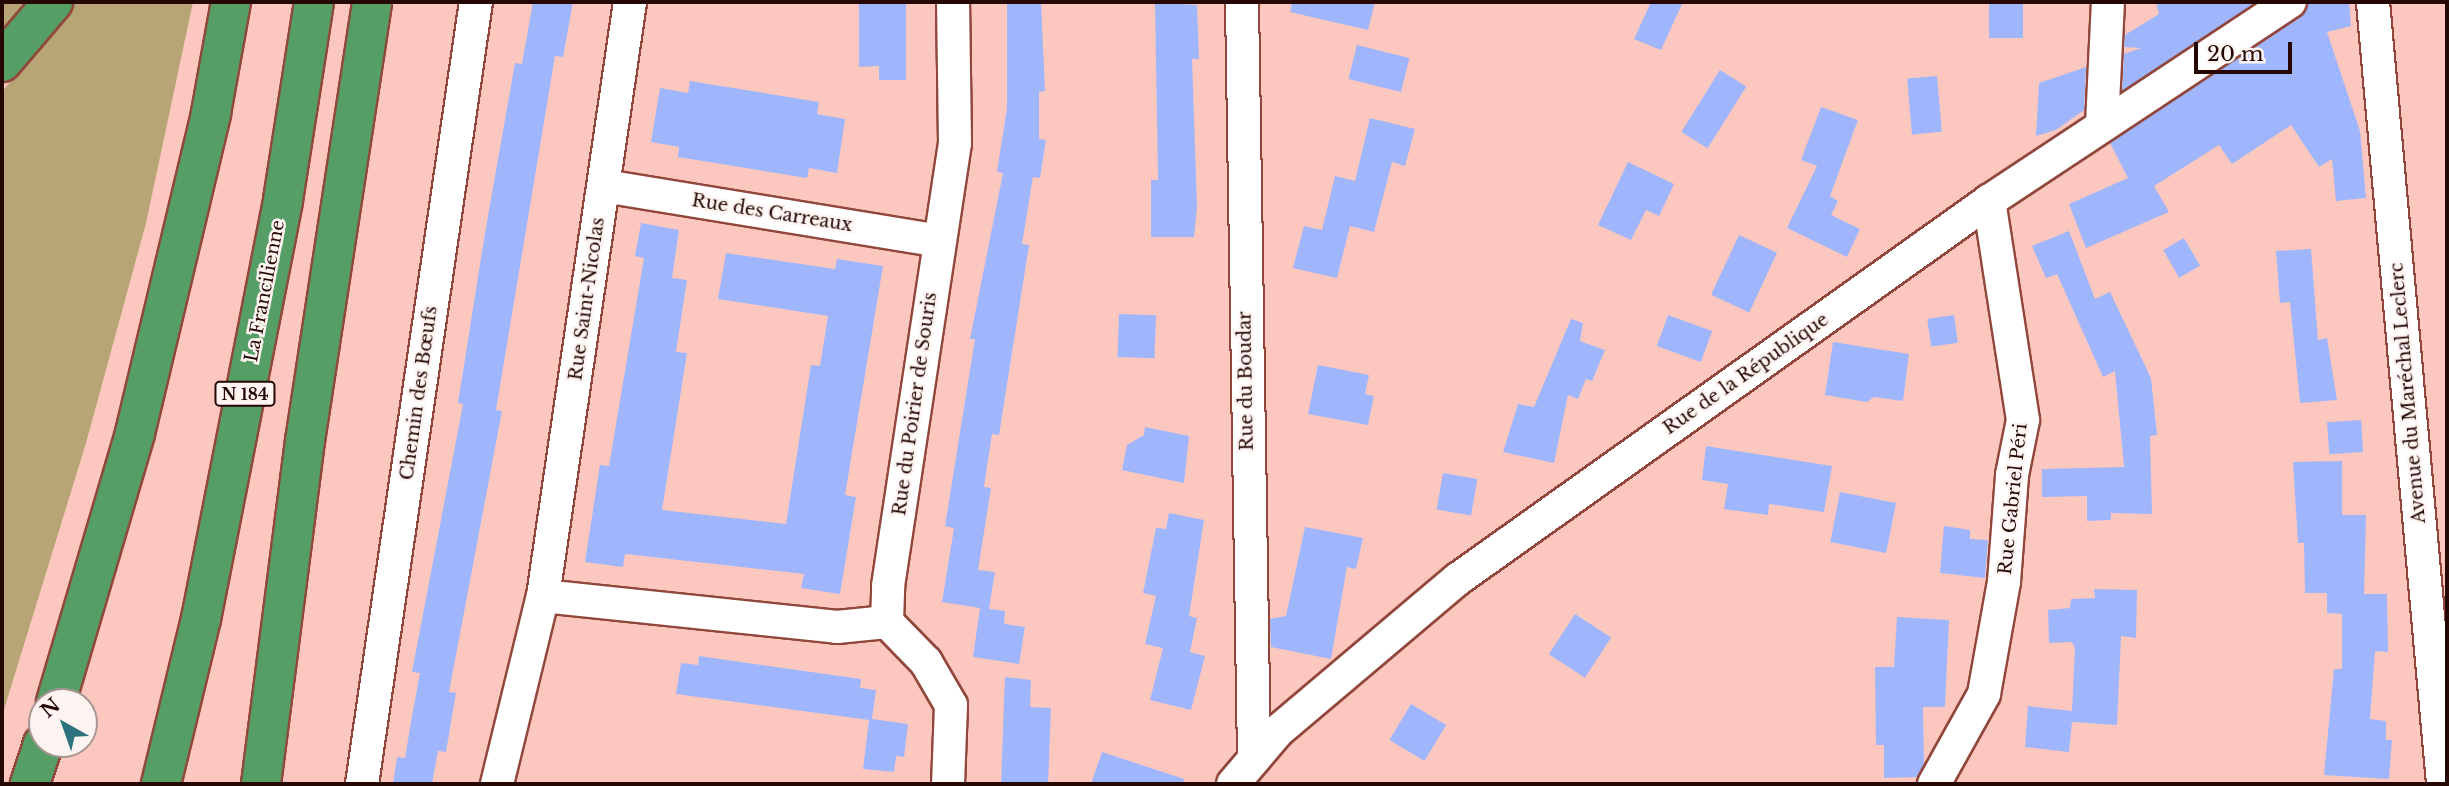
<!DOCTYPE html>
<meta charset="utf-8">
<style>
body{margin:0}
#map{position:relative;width:2449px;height:786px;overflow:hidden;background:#fcc7be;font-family:"Libre Baskerville",serif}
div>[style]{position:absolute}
.green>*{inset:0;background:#b7a576}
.building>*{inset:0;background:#9fb6fc;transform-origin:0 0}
.roads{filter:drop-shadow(2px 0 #91473b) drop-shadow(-2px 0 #91473b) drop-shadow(0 2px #91473b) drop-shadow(0 -2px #91473b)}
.minor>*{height:32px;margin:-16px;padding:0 16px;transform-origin:16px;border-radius:16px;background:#fff}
.highway>*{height:38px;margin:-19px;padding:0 19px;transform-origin:19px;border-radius:19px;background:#559e66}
span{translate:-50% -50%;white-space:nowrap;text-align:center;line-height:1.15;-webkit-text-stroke:5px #fdf4f2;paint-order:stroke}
.shield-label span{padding:2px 5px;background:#fdf4f2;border:2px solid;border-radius:5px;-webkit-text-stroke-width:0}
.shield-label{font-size:16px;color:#250704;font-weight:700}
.street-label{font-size:18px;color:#250704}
.frame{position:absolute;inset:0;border:4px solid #250704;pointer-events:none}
.north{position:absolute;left:28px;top:688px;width:70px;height:70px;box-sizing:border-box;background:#fdf4f2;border:2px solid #a79593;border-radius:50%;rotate:320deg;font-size:19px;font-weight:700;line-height:28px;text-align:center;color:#250704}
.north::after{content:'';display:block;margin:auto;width:24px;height:32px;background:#2c737f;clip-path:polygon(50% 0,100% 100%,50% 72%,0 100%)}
.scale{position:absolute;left:2194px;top:42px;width:98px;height:32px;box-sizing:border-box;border:4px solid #250704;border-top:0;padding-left:9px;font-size:21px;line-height:24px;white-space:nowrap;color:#250704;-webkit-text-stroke:5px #fdf4f2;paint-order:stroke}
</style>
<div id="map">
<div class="green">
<div style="clip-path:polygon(2px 2px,24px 2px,2px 31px)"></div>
<div style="clip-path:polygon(72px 2px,193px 2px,146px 223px,86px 443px,2px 716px,2px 92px)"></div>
</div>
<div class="building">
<div style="clip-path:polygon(533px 2px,573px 2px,563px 57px,555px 56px,496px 410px,502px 411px,449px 692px,456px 693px,446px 752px,438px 751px,432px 784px,393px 784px,397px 757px,405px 758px,412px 716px,420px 673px,412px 672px,463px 404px,458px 403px,485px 233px,515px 63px,522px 64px)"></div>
<div style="clip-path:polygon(859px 2px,906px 2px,906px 80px,879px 80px,879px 66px,859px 67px)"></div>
<div style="clip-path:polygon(1007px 2px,1041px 2px,1045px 91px,1039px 92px,1039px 139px,1046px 140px,1040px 178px,1033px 177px,1022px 244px,1029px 245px,999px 435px,992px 434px,988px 460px,984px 487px,991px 488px,978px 570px,995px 572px,989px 609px,1005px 611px,1004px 624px,1025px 627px,1019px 664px,973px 657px,980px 608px,942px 602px,954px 528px,945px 526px,975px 339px,970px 339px,1003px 173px,997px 172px,1007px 108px)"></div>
<div style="clip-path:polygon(1155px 2px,1197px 5px,1199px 59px,1192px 59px,1197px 207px,1194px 237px,1151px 237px,1151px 180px,1158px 180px)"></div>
<div style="clip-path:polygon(1292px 2px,1375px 2px,1368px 30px,1290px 12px)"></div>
<div style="clip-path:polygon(1651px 2px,1683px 2px,1661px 50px,1634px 39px)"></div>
<div style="left:1989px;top:2px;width:34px;height:36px"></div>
<div style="clip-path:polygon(2176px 2px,2257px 2px,2122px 91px,2124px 54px,2141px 48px,2124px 47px,2125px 35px,2159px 14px,2156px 3px)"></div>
<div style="clip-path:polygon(2308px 2px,2349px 2px,2351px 26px,2327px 32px,2360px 131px,2366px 198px,2336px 201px,2332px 159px,2319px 167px,2291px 125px,2232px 164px,2219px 145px,2154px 186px,2169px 212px,2086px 248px,2069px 204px,2128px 178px,2110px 143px,2300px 17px)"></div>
<div style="left:1357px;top:45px;width:54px;height:35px;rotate:14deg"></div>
<div style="clip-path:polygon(2086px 67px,2084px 110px,2056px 130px,2036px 136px,2039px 83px)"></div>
<div style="left:1720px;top:70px;width:31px;height:73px;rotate:32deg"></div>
<div style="left:1937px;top:76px;width:56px;height:30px;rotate:85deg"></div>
<div style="clip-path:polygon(690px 81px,819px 102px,817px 114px,845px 119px,837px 173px,809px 168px,807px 178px,678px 157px,679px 147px,651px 142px,660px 88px,688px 93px)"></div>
<div style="clip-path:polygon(1821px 107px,1858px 120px,1830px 196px,1838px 201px,1831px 215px,1860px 229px,1847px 257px,1787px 228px,1817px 166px,1801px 160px)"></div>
<div style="clip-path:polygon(1370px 118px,1415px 129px,1405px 166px,1392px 162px,1374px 232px,1350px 226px,1337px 278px,1293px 268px,1304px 226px,1322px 230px,1335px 176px,1355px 181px)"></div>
<div style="clip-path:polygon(1628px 162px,1674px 184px,1659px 216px,1646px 210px,1631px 240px,1598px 225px)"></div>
<div style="clip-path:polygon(641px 223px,679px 230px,672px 278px,687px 280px,676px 352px,687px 353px,662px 510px,786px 524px,811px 365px,820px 366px,828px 316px,718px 299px,726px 253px,835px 269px,837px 259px,883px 266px,845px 495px,856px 497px,840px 594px,801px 588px,804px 574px,625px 554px,623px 567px,585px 562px,600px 465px,609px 466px,644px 258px,635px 256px)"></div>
<div style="clip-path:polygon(2069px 231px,2095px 299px,2110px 292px,2151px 378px,2157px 435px,2150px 436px,2152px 514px,2111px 513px,2111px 520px,2087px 521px,2087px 496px,2042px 497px,2042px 469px,2124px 467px,2115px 371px,2103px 377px,2057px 274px,2046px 278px,2032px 246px)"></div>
<div style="left:1739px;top:235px;width:42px;height:66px;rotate:25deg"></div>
<div style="left:2184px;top:238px;width:32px;height:24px;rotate:60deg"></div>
<div style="clip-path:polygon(2311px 249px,2318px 340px,2327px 338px,2337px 400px,2300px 403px,2290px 302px,2280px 303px,2276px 251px)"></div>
<div style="left:1119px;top:314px;width:37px;height:43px;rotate:2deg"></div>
<div style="left:1668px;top:315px;width:47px;height:33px;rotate:20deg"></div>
<div style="left:1954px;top:315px;width:28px;height:27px;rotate:82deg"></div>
<div style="clip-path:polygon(1571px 319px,1583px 323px,1580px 341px,1605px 350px,1592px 381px,1586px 379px,1578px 399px,1568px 395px,1554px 463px,1503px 452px,1518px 404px,1534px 407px)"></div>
<div style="clip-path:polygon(1833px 342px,1909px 354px,1903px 401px,1874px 397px,1867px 402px,1825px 395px)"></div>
<div style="clip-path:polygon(1318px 365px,1369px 375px,1365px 394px,1374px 396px,1368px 425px,1308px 414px)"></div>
<div style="left:2361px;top:420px;width:32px;height:34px;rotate:86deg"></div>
<div style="clip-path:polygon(1145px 427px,1189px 436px,1184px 483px,1122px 470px,1127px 445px,1144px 435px)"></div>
<div style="clip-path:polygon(1706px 446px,1832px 466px,1824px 512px,1769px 504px,1768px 515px,1724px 509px,1728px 484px,1702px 480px)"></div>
<div style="clip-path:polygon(2342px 461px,2342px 515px,2366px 515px,2364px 594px,2387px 594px,2388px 652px,2375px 651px,2370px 719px,2386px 721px,2386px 740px,2392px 740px,2389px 779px,2324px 775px,2334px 669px,2342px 669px,2342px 614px,2327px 613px,2327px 593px,2305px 593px,2304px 543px,2298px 543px,2293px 462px)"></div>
<div style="left:1443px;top:473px;width:35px;height:37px;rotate:10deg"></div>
<div style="left:1840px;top:492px;width:57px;height:51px;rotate:11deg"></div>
<div style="clip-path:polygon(1169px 513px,1204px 520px,1189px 616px,1197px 618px,1190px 652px,1205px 656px,1191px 710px,1150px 700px,1163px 648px,1145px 644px,1156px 596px,1143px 593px,1156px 528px,1166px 529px)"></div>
<div style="clip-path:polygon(1944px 526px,1970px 530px,1970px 539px,1988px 540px,1985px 578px,1940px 573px)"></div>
<div style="clip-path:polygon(1305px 527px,1363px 538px,1356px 569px,1347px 567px,1331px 659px,1271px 647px,1270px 619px,1286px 616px)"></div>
<div style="clip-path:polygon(2094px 589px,2137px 590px,2136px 638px,2121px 636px,2117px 725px,2072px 722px,2069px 752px,2025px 747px,2028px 706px,2072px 711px,2075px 648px,2072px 642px,2049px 643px,2048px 610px,2070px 608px,2071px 599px,2095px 598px)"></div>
<div style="left:1575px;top:614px;width:43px;height:48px;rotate:33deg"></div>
<div style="clip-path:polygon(1897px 617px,1949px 620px,1945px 707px,1923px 707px,1924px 765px,1917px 777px,1884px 778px,1884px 745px,1876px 745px,1875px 667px,1894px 667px)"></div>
<div style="clip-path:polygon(699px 656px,861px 679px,860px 688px,876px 690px,872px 719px,908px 724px,904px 757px,896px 756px,894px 772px,863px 769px,869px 720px,676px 694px,681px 663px,698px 665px)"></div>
<div style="clip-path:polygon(1005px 677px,1031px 680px,1030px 707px,1051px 708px,1048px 784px,1001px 784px)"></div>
<div style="left:1411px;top:704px;width:41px;height:42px;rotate:31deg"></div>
<div style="clip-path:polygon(1102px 752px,1184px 779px,1183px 784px,1091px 784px)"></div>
</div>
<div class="roads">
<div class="minor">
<div style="left:630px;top:2px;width:600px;rotate:98.33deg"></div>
<div style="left:543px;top:596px;width:296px;rotate:6deg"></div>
<div style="left:837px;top:627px;width:50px;rotate:-5.7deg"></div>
<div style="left:1242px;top:2px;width:757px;rotate:89.09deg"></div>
<div style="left:2373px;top:2px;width:785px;rotate:84.88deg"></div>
<div style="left:2102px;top:124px;width:122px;rotate:-87.2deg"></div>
<div style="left:604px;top:186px;width:340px;rotate:9.3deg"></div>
<div style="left:362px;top:784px;width:790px;rotate:-81.71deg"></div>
<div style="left:497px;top:784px;width:194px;rotate:-76.3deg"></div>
<div style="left:948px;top:784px;width:79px;rotate:-87.8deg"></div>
<div style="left:951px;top:705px;width:50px;rotate:-120.2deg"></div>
<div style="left:926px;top:662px;width:56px;rotate:-134.3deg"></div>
<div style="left:887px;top:622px;width:36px;rotate:-88deg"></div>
<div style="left:888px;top:586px;width:448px;rotate:-81.4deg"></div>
<div style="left:955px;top:143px;width:141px;rotate:-90.8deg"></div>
<div style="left:1233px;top:784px;width:70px;rotate:-49.7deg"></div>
<div style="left:1278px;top:731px;width:236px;rotate:-40.2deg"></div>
<div style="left:1458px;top:579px;width:652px;rotate:-35.45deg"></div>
<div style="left:1989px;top:201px;width:361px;rotate:-33.5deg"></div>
<div style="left:1934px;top:784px;width:103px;rotate:-60.9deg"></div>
<div style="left:1984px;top:694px;width:114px;rotate:-79.9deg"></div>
<div style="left:2004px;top:582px;width:107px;rotate:-85.7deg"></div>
<div style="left:2012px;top:475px;width:56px;rotate:-78.7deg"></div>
<div style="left:2023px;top:420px;width:222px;rotate:-98.8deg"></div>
</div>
<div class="highway">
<div style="left:2px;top:62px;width:79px;rotate:-49.6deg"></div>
<div style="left:56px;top:702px;width:280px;rotate:-73.6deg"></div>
<div style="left:135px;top:433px;width:329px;rotate:-76.6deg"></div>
<div style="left:211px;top:113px;width:113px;rotate:-79.8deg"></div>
<div style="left:30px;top:784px;width:42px;rotate:-72deg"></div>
<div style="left:161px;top:784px;width:170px;rotate:-76.4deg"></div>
<div style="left:201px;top:619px;width:427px;rotate:-78.9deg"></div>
<div style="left:283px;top:200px;width:200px;rotate:-81.1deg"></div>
<div style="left:261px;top:784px;width:346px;rotate:-82.7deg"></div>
<div style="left:305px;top:441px;width:444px;rotate:-81.3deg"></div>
</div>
</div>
<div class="shield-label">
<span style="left:245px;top:394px">N 184</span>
</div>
<div class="street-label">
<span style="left:772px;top:213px;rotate:9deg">Rue des Carreaux</span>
<span style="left:265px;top:291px;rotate:-79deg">La Francilienne</span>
<span style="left:587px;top:299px;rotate:-82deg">Rue Saint-Nicolas</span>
<span style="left:1746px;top:374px;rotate:-35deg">Rue de la République</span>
<span style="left:1246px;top:381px;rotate:-91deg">Rue du Boudar</span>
<span style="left:419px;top:393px;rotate:-82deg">Chemin des Bœufs</span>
<span style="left:2408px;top:393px;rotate:-95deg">Avenue du Maréchal Leclerc</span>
<span style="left:915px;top:404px;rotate:-82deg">Rue du Poirier de Souris</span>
<span style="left:2013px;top:499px;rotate:-84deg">Rue Gabriel Péri</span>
</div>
<div class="frame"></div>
<div class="north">N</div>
<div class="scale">20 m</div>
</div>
